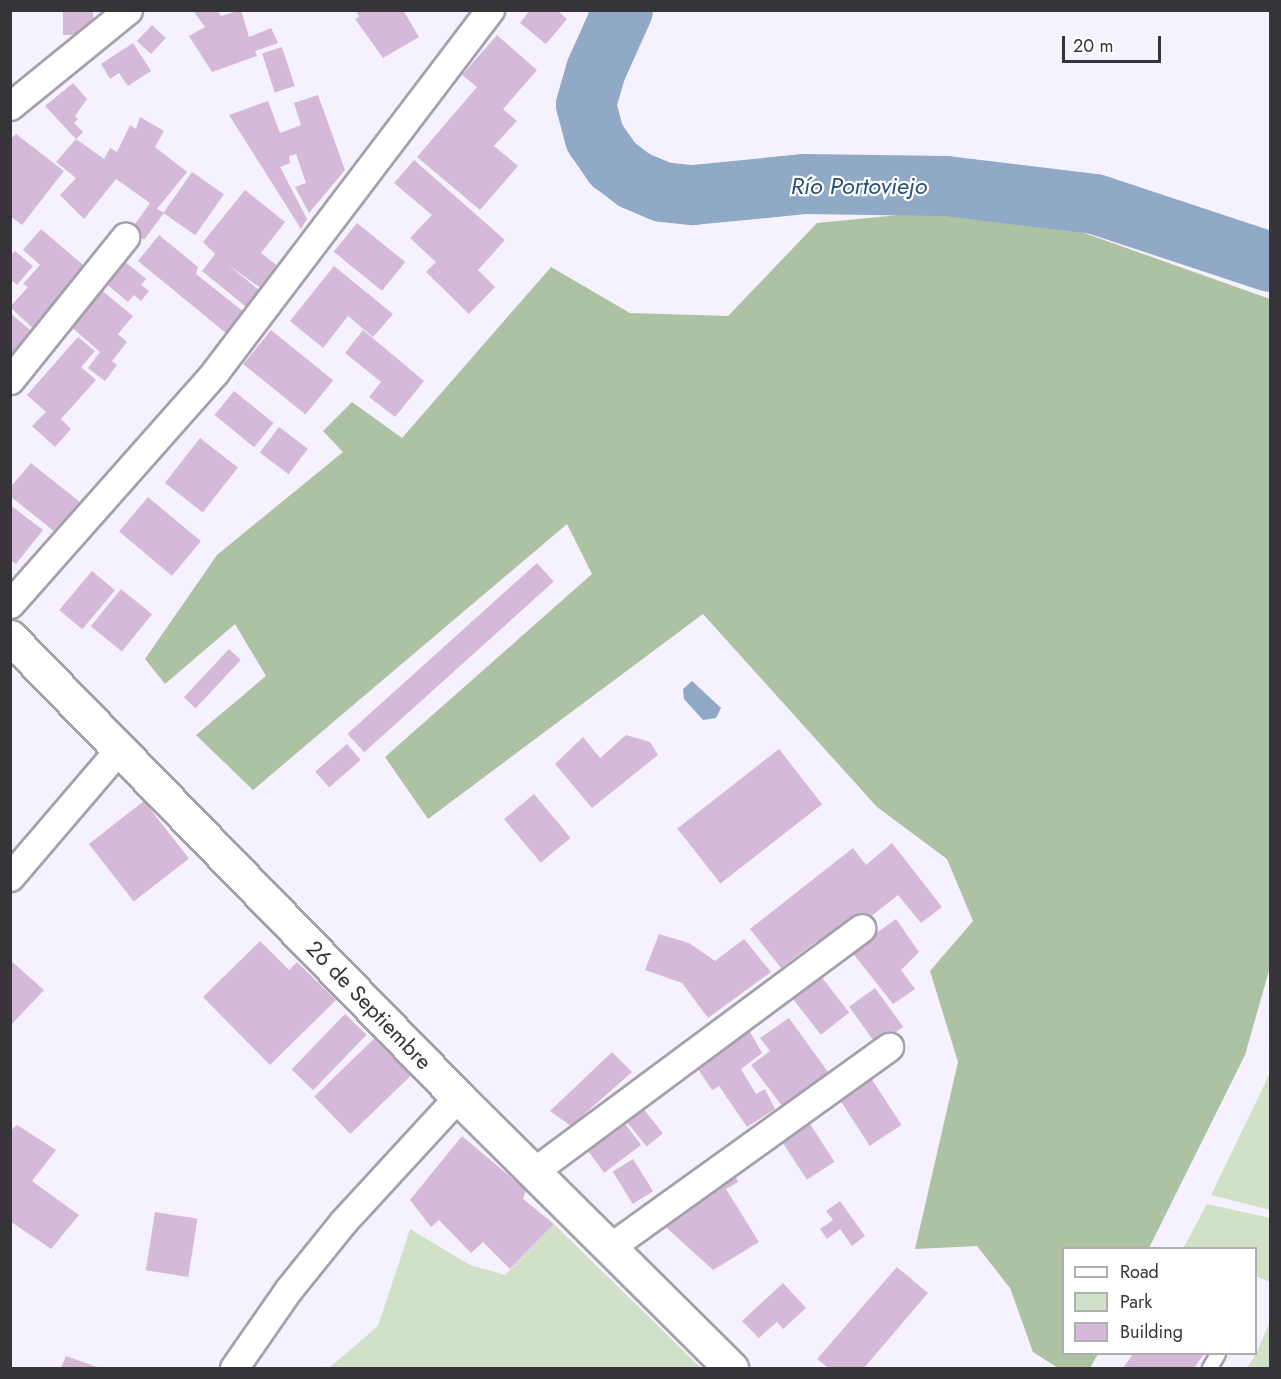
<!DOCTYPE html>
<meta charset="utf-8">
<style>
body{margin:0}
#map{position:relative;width:1281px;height:1379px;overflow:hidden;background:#f5f1fe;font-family:Jost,sans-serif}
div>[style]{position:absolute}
.green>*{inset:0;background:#d0e1c7}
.forest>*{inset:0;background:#adc2a2}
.water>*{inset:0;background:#8fa9c6}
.river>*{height:60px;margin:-30px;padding:0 30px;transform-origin:30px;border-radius:30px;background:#8fa9c6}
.building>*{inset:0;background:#d4bad8;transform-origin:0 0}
.roads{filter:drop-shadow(2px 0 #a4a0ac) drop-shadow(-2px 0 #a4a0ac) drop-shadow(0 2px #a4a0ac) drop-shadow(0 -2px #a4a0ac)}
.service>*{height:14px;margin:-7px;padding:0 7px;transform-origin:7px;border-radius:7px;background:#fff}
.minor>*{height:27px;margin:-13.5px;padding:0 13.5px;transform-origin:13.5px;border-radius:13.5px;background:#fff}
.tertiary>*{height:33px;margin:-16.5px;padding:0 16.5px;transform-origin:16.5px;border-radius:16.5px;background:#fff}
span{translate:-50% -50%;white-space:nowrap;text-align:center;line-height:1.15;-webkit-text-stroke:4.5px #fff;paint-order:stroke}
.street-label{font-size:22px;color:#363439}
.water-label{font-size:24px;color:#2a5179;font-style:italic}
.frame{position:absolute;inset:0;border:12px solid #363439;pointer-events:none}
.legend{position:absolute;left:1062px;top:1247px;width:195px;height:108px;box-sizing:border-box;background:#fff;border:2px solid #afaeb0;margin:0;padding:8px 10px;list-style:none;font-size:18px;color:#363439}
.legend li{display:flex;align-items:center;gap:12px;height:30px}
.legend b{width:30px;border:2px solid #afaeb0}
.scale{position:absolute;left:1062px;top:36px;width:99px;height:27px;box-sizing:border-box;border:3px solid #363439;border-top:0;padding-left:8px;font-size:18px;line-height:21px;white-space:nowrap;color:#363439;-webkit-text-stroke:4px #fff;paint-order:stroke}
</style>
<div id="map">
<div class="green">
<div style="clip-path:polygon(1270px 1073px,1270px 1210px,1211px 1195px)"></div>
<div style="clip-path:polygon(1207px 1204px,1270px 1218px,1270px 1282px,1256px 1276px,1256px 1248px,1184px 1247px)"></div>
<div style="clip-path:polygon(554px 1224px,701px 1368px,329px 1368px,378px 1326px,410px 1229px,470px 1265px,505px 1275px)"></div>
<div style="clip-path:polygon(1270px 1321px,1270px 1368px,1247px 1368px,1256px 1354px)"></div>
</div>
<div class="forest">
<div style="clip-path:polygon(919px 213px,1059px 224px,1270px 299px,1270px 967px,1245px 1055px,1149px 1248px,1064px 1248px,1064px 1354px,1098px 1354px,1090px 1368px,1058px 1368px,1033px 1352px,1010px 1288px,977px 1246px,915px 1249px,958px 1062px,930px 971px,973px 921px,947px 859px,877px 807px,703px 614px,428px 819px,385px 757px,592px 574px,567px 524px,253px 790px,196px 735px,266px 676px,235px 624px,165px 684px,145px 659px,217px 555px,343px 452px,323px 431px,352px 402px,402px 438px,551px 267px,630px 313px,728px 316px,817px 223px)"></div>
</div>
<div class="water">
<div style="clip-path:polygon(692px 681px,721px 708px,716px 718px,703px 720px,684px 699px,683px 689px)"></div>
</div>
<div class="river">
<div style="left:623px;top:10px;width:66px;rotate:114.2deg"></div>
<div style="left:596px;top:70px;width:36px;rotate:106deg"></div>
<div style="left:586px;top:105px;width:34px;rotate:75deg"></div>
<div style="left:595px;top:138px;width:32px;rotate:55deg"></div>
<div style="left:613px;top:164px;width:26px;rotate:37deg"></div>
<div style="left:634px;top:180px;width:30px;rotate:23deg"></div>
<div style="left:662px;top:192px;width:31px;rotate:6deg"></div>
<div style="left:693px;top:195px;width:113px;rotate:-5.6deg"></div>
<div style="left:805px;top:184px;width:141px;rotate:0.8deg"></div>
<div style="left:946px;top:186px;width:150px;rotate:6.9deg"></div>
<div style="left:1095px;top:204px;width:184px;rotate:18.3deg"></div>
</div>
<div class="building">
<div style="left:63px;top:10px;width:30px;height:25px"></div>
<div style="clip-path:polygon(217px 10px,221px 16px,241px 10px,249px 37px,271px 28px,278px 43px,255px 51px,257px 56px,212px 72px,189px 36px,205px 27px,194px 12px)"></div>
<div style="clip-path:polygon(356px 10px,403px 10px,419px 37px,383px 58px,355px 19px,359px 17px)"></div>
<div style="clip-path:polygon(530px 10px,557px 10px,567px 19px,546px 44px,520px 23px)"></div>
<div style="left:152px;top:25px;width:19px;height:22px;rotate:43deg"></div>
<div style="clip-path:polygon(497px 35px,537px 70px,503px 109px,517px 121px,494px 146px,518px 166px,480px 210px,417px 157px,477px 87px,462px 75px)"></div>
<div style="clip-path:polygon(133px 43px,151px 71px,128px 86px,119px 73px,110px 79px,101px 64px)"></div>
<div style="left:282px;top:47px;width:41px;height:21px;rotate:72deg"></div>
<div style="clip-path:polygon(73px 83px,87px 99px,75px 116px,78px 119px,74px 123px,83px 132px,76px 139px,45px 106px)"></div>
<div style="clip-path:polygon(318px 95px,345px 170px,309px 213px,295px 187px,306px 183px,296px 154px,289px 156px,290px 163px,280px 167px,307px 219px,301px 229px,229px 115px,268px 101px,280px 133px,301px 125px,294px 103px)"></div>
<div style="clip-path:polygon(140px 117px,164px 131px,155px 147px,187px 172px,157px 209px,164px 213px,144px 240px,131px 230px,150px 203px,116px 179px,84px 219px,60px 195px,76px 178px,56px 162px,76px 139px,104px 159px,110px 148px,117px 152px,130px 125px,136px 129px)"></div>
<div style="clip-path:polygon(16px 134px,64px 171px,22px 225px,10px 216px,10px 140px)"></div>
<div style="clip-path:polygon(414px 160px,505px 240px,478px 270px,495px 287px,469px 314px,426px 272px,436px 262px,410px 238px,432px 215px,394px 183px)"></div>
<div style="left:192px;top:172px;width:39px;height:50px;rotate:35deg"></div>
<div style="clip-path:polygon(245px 190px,285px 222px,261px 253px,279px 267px,262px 289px,227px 264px,264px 294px,250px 310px,202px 271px,215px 254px,203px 242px)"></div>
<div style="left:357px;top:223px;width:62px;height:37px;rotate:39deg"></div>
<div style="clip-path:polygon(41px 229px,89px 270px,36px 331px,10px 307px,28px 287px,23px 284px,40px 265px,23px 250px)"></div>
<div style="clip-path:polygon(159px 235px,198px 267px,196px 274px,244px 312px,226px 333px,138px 261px)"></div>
<div style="clip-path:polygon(15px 251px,33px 266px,17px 285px,10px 279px,10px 256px)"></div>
<div style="clip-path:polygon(122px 259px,146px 279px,141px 285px,149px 291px,141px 301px,134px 295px,128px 302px,103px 281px)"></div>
<div style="clip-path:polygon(334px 266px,393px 314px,373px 337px,348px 316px,323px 348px,290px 321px)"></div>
<div style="clip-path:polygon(100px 289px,133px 316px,118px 334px,127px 342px,112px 361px,117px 365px,105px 381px,88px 368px,100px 352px,69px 325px)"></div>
<div style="clip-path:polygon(10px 313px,35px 334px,10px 362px)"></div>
<div style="left:271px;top:330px;width:80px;height:44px;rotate:39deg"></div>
<div style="clip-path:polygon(363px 330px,424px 381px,395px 417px,369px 397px,381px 382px,345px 353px)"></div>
<div style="clip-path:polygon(78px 337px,95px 351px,81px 367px,96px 380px,61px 419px,71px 429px,55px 447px,32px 426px,46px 412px,27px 395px)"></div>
<div style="left:234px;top:391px;width:51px;height:31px;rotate:39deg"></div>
<div style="left:279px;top:427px;width:36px;height:32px;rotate:37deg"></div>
<div style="left:200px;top:438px;width:48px;height:57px;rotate:38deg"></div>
<div style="clip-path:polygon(31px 463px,85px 506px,60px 536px,10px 496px,10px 488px)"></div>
<div style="left:148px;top:497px;width:69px;height:45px;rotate:40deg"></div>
<div style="clip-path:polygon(10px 505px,43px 530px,16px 564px,10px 560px)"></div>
<div style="left:537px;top:563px;width:25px;height:255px;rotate:48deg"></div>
<div style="left:92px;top:571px;width:30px;height:51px;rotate:40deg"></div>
<div style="left:121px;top:589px;width:40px;height:48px;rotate:39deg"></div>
<div style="left:229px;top:649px;width:16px;height:66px;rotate:43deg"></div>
<div style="clip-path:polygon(626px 735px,650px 742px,658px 755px,592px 808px,555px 764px,583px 737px,600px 758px)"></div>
<div style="left:347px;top:744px;width:21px;height:42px;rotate:49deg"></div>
<div style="left:779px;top:749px;width:70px;height:129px;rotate:52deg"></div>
<div style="left:534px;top:794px;width:57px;height:39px;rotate:50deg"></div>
<div style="left:144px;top:801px;width:73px;height:70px;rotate:52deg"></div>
<div style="clip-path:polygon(892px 843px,942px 907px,921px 923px,898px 895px,826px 952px,817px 941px,781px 968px,750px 929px,853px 848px,866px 865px)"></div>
<div style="clip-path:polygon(896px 919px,919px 952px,901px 970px,915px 989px,893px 1004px,851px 951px)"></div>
<div style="clip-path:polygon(659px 934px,689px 943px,715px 961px,744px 939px,771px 972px,708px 1018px,682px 983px,645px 970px)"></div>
<div style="clip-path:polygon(260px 941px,289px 970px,297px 962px,336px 1000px,270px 1065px,203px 997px)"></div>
<div style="clip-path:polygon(10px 960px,44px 990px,10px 1026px)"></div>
<div style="left:816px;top:970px;width:54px;height:36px;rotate:52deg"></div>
<div style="left:875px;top:988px;width:48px;height:32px;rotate:54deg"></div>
<div style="left:345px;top:1014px;width:30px;height:77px;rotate:44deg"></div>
<div style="clip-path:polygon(742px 1018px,762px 1053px,741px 1069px,756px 1094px,765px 1089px,775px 1109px,747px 1127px,719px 1086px,712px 1090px,690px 1057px)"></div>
<div style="clip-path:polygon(789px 1018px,828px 1072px,782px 1106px,751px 1065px,770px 1051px,760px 1038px)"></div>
<div style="left:379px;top:1034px;width:52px;height:90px;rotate:46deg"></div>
<div style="clip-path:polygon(612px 1052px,632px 1072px,571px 1126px,550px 1111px)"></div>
<div style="left:871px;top:1078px;width:56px;height:38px;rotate:57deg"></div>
<div style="left:641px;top:1106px;width:35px;height:21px;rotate:51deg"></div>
<div style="left:623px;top:1121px;width:30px;height:46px;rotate:53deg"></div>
<div style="left:810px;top:1124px;width:45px;height:33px;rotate:57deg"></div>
<div style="clip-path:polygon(17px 1125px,56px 1150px,32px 1181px,79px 1215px,51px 1249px,10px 1221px,10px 1131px)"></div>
<div style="clip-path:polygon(462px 1136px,526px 1190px,523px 1199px,554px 1224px,510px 1269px,483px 1242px,471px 1253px,439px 1220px,431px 1227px,410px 1200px)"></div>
<div style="left:633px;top:1159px;width:38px;height:24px;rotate:58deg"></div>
<div style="clip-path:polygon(729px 1162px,738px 1182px,726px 1189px,759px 1242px,713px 1270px,647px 1210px)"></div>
<div style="clip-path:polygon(840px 1201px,865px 1236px,852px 1246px,840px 1229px,827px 1239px,820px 1229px,833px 1220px,826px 1211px)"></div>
<div style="left:155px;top:1212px;width:43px;height:59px;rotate:9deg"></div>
<div style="clip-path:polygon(897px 1267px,928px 1293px,864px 1368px,828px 1368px,817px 1359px)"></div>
<div style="clip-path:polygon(783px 1283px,806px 1308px,783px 1329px,777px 1322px,759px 1338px,742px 1321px)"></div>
<div style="clip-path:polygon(1133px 1354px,1204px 1354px,1194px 1368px,1123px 1368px)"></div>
<div style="clip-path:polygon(66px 1356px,100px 1368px,61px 1368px)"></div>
</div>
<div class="roads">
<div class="service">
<div style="left:1210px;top:1368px;width:16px;rotate:-60deg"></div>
</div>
<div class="minor">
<div style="left:10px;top:106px;width:152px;rotate:-39.1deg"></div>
<div style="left:10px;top:380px;width:184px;rotate:-51.2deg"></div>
<div style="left:10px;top:604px;width:310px;rotate:-48.5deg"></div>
<div style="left:215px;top:372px;width:455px;rotate:-52.8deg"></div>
<div style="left:10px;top:877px;width:171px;rotate:-49.5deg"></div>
<div style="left:533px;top:1172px;width:409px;rotate:-36.6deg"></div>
<div style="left:609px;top:1248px;width:345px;rotate:-35.7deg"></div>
<div style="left:234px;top:1368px;width:96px;rotate:-55.2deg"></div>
<div style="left:289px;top:1289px;width:86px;rotate:-51.1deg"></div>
<div style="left:343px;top:1222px;width:170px;rotate:-47.4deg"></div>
</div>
<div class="tertiary">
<div style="left:10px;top:637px;width:642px;rotate:45.76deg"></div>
<div style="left:458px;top:1097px;width:385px;rotate:44.8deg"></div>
</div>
</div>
<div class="street-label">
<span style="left:369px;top:1005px;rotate:46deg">26 de Septiembre</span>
</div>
<div class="water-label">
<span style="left:859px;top:186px">Río Portoviejo</span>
</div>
<div class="frame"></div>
<ul class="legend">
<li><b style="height:8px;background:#fff"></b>Road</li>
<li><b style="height:16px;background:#d0e1c7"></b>Park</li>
<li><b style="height:16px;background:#d4bad8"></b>Building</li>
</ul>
<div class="scale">20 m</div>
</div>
